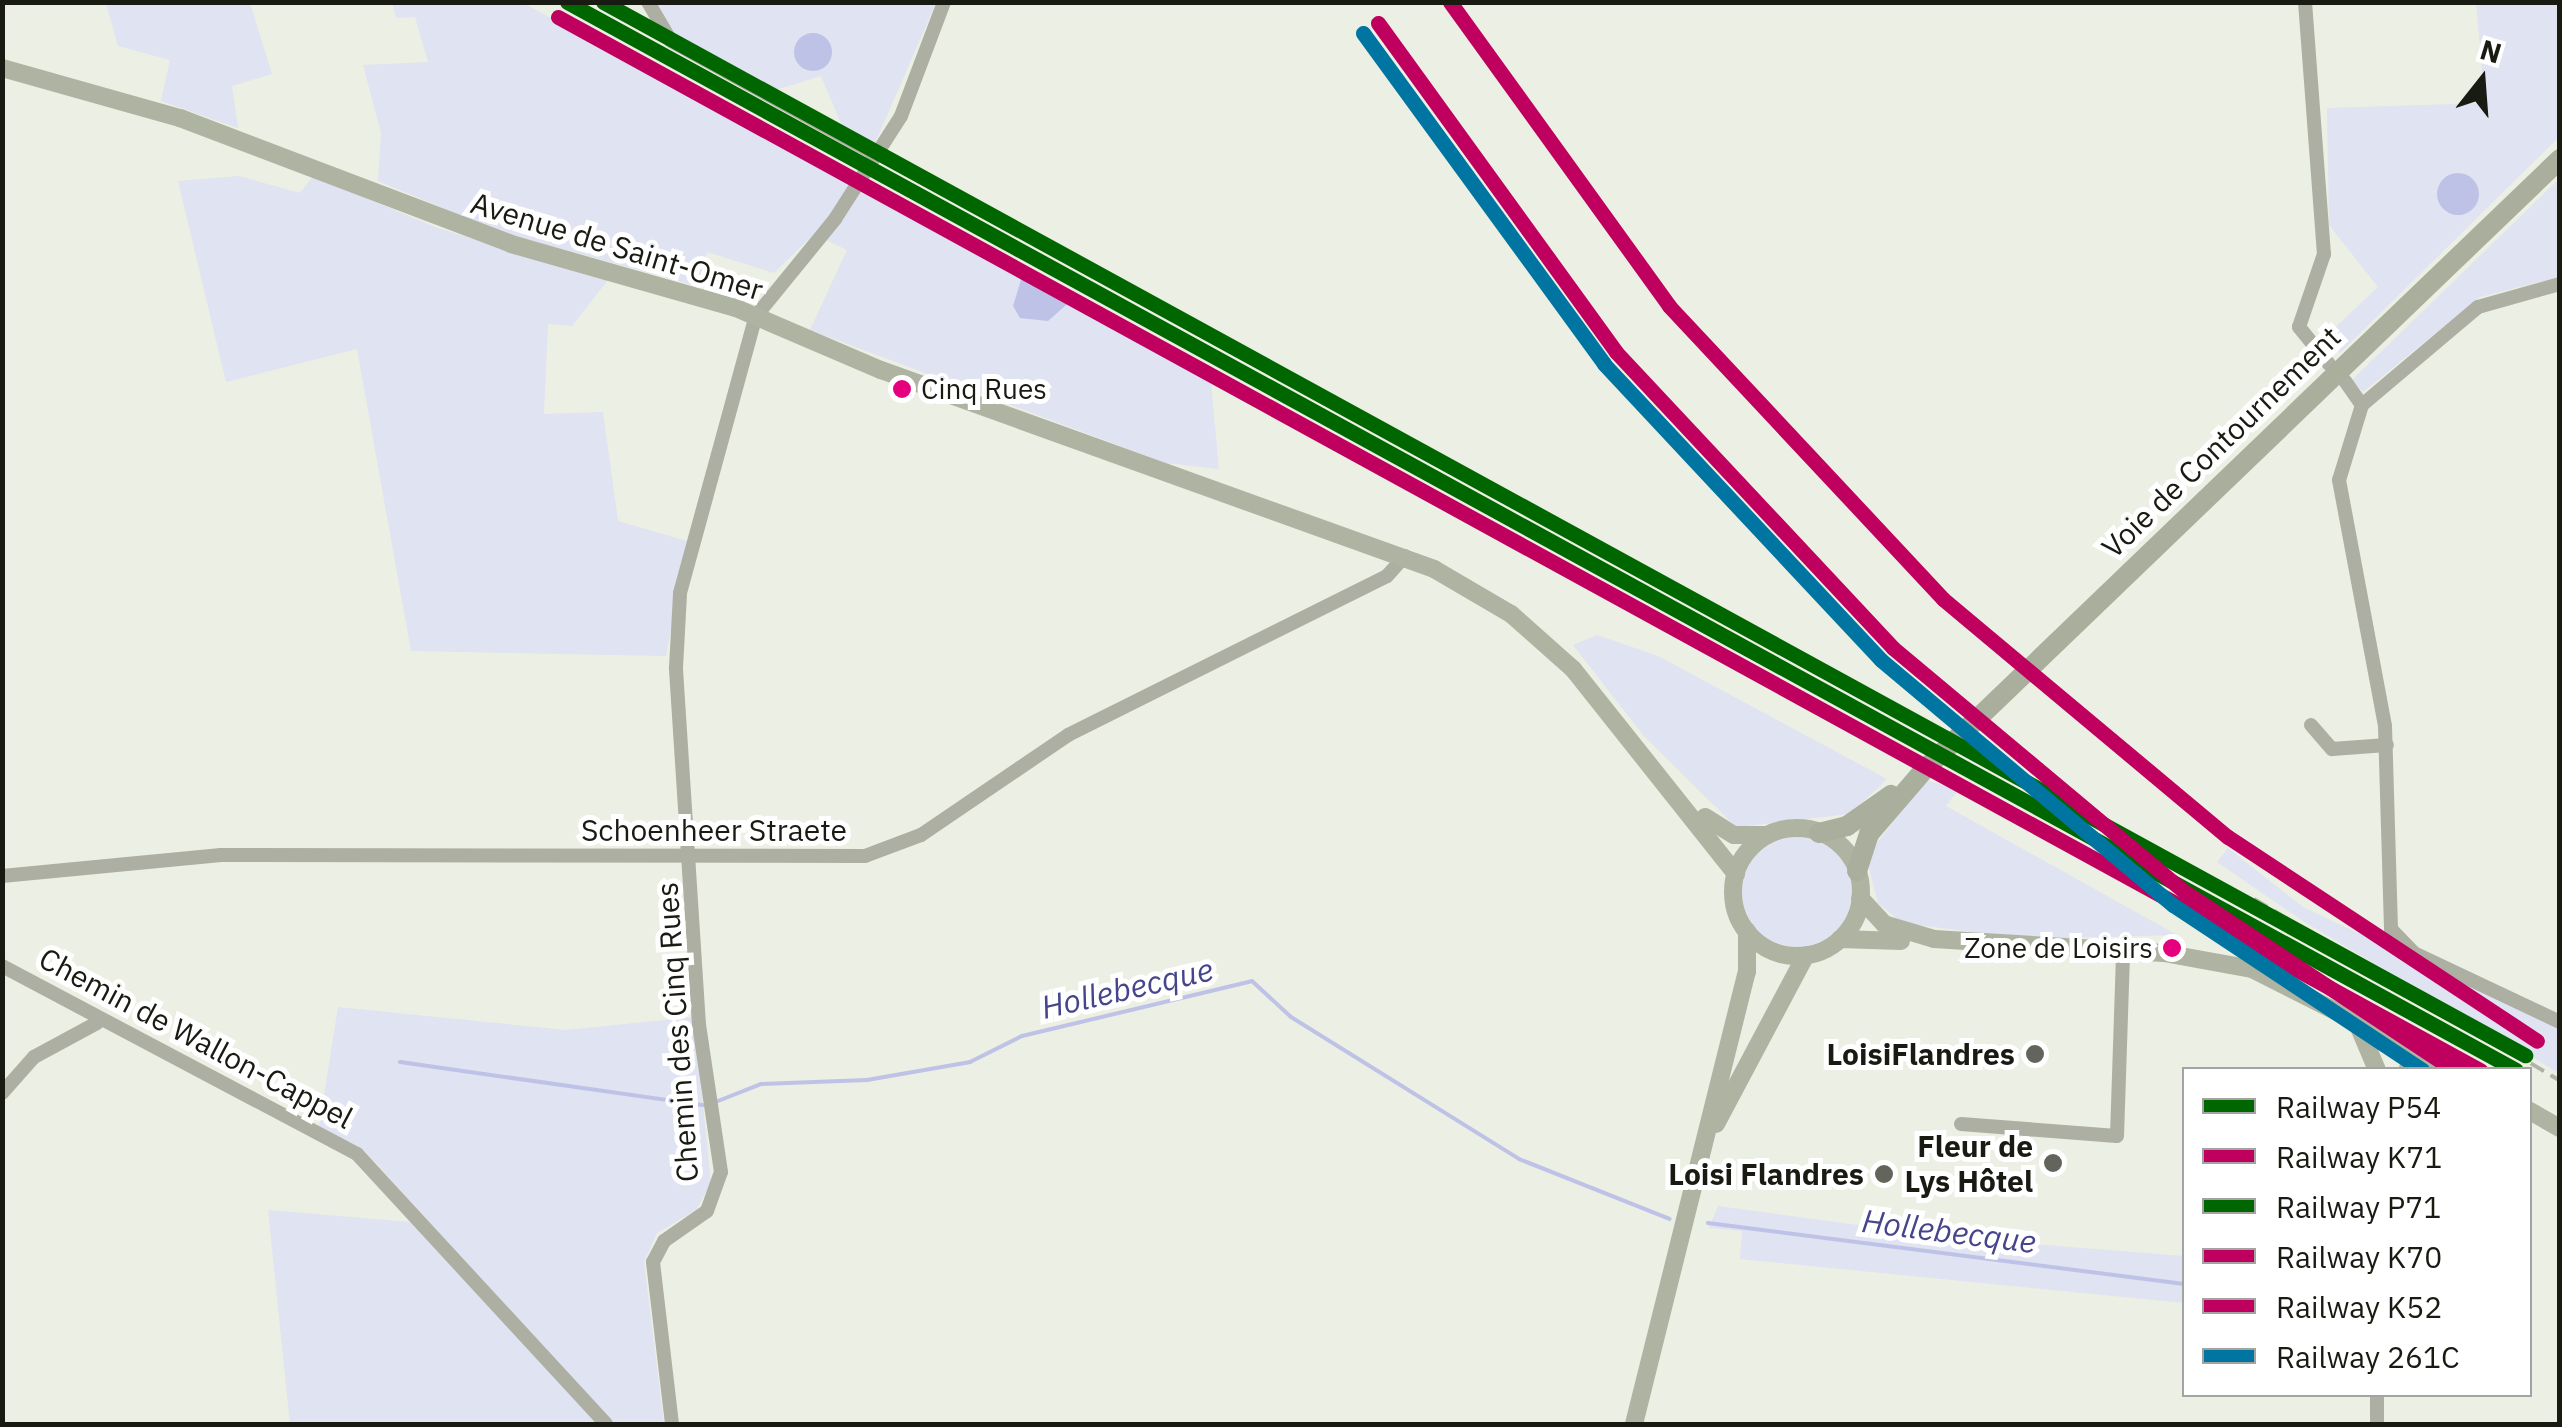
<!DOCTYPE html>
<meta charset="utf-8">
<style>
body{margin:0}
#map{position:relative;width:2562px;height:1427px;overflow:hidden;background:#ecefe3;font-family:"IBM Plex Sans",sans-serif}
div>[style]{position:absolute}
.green>*{inset:0;background:#e0e3f1}
.round{border-radius:50%}
.water>*{inset:0;background:#bec2e6}
.stream>*{height:4px;margin:-2px;padding:0 2px;transform-origin:2px;border-radius:2px;background:#bec2e6}
.minor>*{height:14px;margin:-7px;padding:0 7px;transform-origin:7px;border-radius:7px;background:#acafa2}
.major>*{height:18px;margin:-9px;padding:0 9px;transform-origin:9px;border-radius:9px;background:#afb3a2}
.major>.ring{margin:-9px;padding:0;box-sizing:content-box;background:none;border:18px solid #afb3a2;border-radius:50%}
.highway>*{height:20px;margin:-10px;padding:0 10px;transform-origin:10px;border-radius:10px;background:#aaae9d}
.rail>*{height:4px;margin-top:-2px;transform-origin:0;background:repeating-linear-gradient(90deg,#b0b3a7 0 15px,transparent 0 23px)}
.rail-1>*{height:15px;margin:-7.5px;padding:0 7.5px;transform-origin:7.5px;border-radius:7.5px;background:#060}
.rail-2>*{height:15px;margin:-7.5px;padding:0 7.5px;transform-origin:7.5px;border-radius:7.5px;background:#bf005f}
.rail-3>*{height:15px;margin:-7.5px;padding:0 7.5px;transform-origin:7.5px;border-radius:7.5px;background:#060}
.rail-4>*{height:15px;margin:-7.5px;padding:0 7.5px;transform-origin:7.5px;border-radius:7.5px;background:#bf005f}
.rail-5>*{height:15px;margin:-7.5px;padding:0 7.5px;transform-origin:7.5px;border-radius:7.5px;background:#bf005f}
.rail-6>*{height:15px;margin:-7.5px;padding:0 7.5px;transform-origin:7.5px;border-radius:7.5px;background:#0075a1}
.dots>*{width:28px;height:28px;translate:-50% -50%;box-sizing:border-box;border:5px solid #fff;border-radius:50%}
span{translate:-50% -50%;white-space:nowrap;text-align:center;line-height:1.15;-webkit-text-stroke:10px #fff;paint-order:stroke}
.bus-label{font-size:28px;color:#191b13}
.left{translate:0 -50%;text-align:left}
.right{translate:-100% -50%;text-align:right}
.street-label{font-size:30px;color:#191b13}
.poi-label{font-size:30px;color:#191b13;font-weight:700}
.water-label{font-size:32px;color:#46458b;font-style:italic}
.frame{position:absolute;inset:0;border:5px solid #191b13;pointer-events:none}
.legend{position:absolute;left:2182px;top:1067px;width:350px;height:330px;box-sizing:border-box;background:#fff;border:2px solid #a3a4a1;margin:0;padding:12px 18px;list-style:none;font-size:30px;color:#191b13}
.legend li{display:flex;align-items:center;gap:20px;height:50px}
.legend b{width:50px;border:2px solid #a3a4a1}
.north{position:absolute;left:2432px;top:30px;width:100px;height:100px;-webkit-text-stroke:8px #fff;paint-order:stroke;rotate:17deg;font-size:28px;font-weight:700;line-height:40px;text-align:center;color:#191b13}
.north::after{content:'';display:block;margin:auto;width:35px;height:45px;background:#191b13;clip-path:polygon(50% 0,100% 100%,50% 72%,0 100%)}
</style>
<div id="map">
<div class="green">
<div style="clip-path:polygon(106px 3px,250px 3px,272px 74px,232px 86px,238px 128px,161px 101px,170px 60px,118px 46px)"></div>
<div style="clip-path:polygon(392px 3px,523px 3px,1210px 372px,1219px 469px,1166px 463px,810px 330px,847px 250px,814px 234px,774px 273px,707px 252px,696px 286px,501px 232px,378px 181px,381px 133px,363px 65px,428px 62px,415px 17px,396px 18px)"></div>
<div style="clip-path:polygon(656px 3px,936px 3px,875px 143px,845px 133px,821px 76px,769px 92px,675px 34px)"></div>
<div style="clip-path:polygon(2476px 3px,2559px 3px,2559px 137px,2340px 353px,2324px 338px,2378px 287px,2329px 225px,2327px 108px,2485px 103px)"></div>
<div style="clip-path:polygon(239px 176px,300px 193px,313px 176px,438px 228px,608px 280px,572px 326px,548px 324px,544px 414px,603px 412px,618px 521px,687px 541px,666px 656px,411px 651px,357px 349px,226px 382px,178px 181px)"></div>
<div style="clip-path:polygon(2559px 179px,2559px 277px,2480px 297px,2363px 392px,2352px 380px)"></div>
<div style="clip-path:polygon(1597px 635px,1658px 656px,1887px 779px,1850px 814px,1736px 827px,1644px 736px,1573px 645px)"></div>
<div style="clip-path:polygon(1926px 780px,1958px 790px,1946px 806px,2177px 935px,2027px 939px,1902px 923px,1878px 903px,1866px 857px)"></div>
<div class="round" style="left:1742px;top:837px;width:110px;height:110px"></div>
<div style="clip-path:polygon(2228px 848px,2303px 907px,2559px 1028px,2559px 1073px,2306px 923px,2217px 862px)"></div>
<div style="clip-path:polygon(338px 1007px,566px 1030px,694px 1017px,711px 1183px,696px 1210px,657px 1233px,644px 1262px,664px 1424px,613px 1424px,377px 1164px,319px 1127px)"></div>
<div style="clip-path:polygon(1718px 1206px,1954px 1238px,2184px 1256px,2184px 1303px,1740px 1259px,1742px 1231px,1709px 1228px)"></div>
<div style="clip-path:polygon(268px 1210px,410px 1222px,599px 1424px,290px 1424px)"></div>
</div>
<div class="water">
<div class="round" style="left:794px;top:33px;width:38px;height:38px"></div>
<div class="round" style="left:2437px;top:173px;width:42px;height:42px"></div>
<div style="clip-path:polygon(1024px 270px,1074px 298px,1048px 321px,1020px 318px,1013px 306px)"></div>
</div>
<div class="stream">
<div style="left:400px;top:1062px;width:306px;rotate:8.1deg"></div>
<div style="left:718px;top:1101px;width:46px;rotate:-21.6deg"></div>
<div style="left:761px;top:1084px;width:106px;rotate:-2.2deg"></div>
<div style="left:867px;top:1080px;width:105px;rotate:-9.9deg"></div>
<div style="left:970px;top:1062px;width:58px;rotate:-26.6deg"></div>
<div style="left:1022px;top:1036px;width:236px;rotate:-13.4deg"></div>
<div style="left:1252px;top:981px;width:53px;rotate:42.7deg"></div>
<div style="left:1291px;top:1017px;width:269px;rotate:31.9deg"></div>
<div style="left:1519px;top:1159px;width:162px;rotate:21.7deg"></div>
<div style="left:1708px;top:1223px;width:480px;rotate:7.3deg"></div>
</div>
<div class="minor">
<div style="left:648px;top:2px;width:45px;rotate:59.5deg"></div>
<div style="left:671px;top:41px;width:233px;rotate:29deg"></div>
<div style="left:2305px;top:2px;width:253px;rotate:85.7deg"></div>
<div style="left:2324px;top:254px;width:77px;rotate:108.9deg"></div>
<div style="left:2299px;top:327px;width:48px;rotate:51deg"></div>
<div style="left:2345px;top:381px;width:29px;rotate:55deg"></div>
<div style="left:2362px;top:405px;width:78px;rotate:107deg"></div>
<div style="left:2339px;top:480px;width:250px;rotate:79.4deg"></div>
<div style="left:2385px;top:726px;width:203px;rotate:88.3deg"></div>
<div style="left:2391px;top:929px;width:33px;rotate:46deg"></div>
<div style="left:2414px;top:953px;width:161px;rotate:25.3deg"></div>
<div style="left:2362px;top:405px;width:152px;rotate:-40.2deg"></div>
<div style="left:2478px;top:307px;width:85px;rotate:-15.7deg"></div>
<div style="left:2311px;top:725px;width:32px;rotate:49deg"></div>
<div style="left:2332px;top:749px;width:55px;rotate:-4.2deg"></div>
<div style="left:2px;top:876px;width:220px;rotate:-5.5deg"></div>
<div style="left:221px;top:855px;width:644px;rotate:0.09deg"></div>
<div style="left:865px;top:856px;width:60px;rotate:-20.6deg"></div>
<div style="left:921px;top:835px;width:178px;rotate:-34.2deg"></div>
<div style="left:1068px;top:735px;width:356px;rotate:-26.5deg"></div>
<div style="left:1387px;top:576px;width:27px;rotate:-48deg"></div>
<div style="left:2px;top:966px;width:402px;rotate:27.9deg"></div>
<div style="left:357px;top:1154px;width:367px;rotate:47.3deg"></div>
<div style="left:2px;top:1093px;width:48px;rotate:-48.4deg"></div>
<div style="left:34px;top:1057px;width:72px;rotate:-28.4deg"></div>
<div style="left:1961px;top:1124px;width:156px;rotate:4.4deg"></div>
<div style="left:2117px;top:1136px;width:185px;rotate:-88.1deg"></div>
<div style="left:672px;top:1424px;width:163px;rotate:-96.7deg"></div>
<div style="left:653px;top:1262px;width:24px;rotate:-62deg"></div>
<div style="left:664px;top:1241px;width:52px;rotate:-34.9deg"></div>
<div style="left:707px;top:1211px;width:41px;rotate:-70.3deg"></div>
<div style="left:721px;top:1172px;width:149px;rotate:-98.5deg"></div>
<div style="left:699px;top:1025px;width:358px;rotate:-93.7deg"></div>
<div style="left:676px;top:668px;width:75px;rotate:-86.9deg"></div>
<div style="left:680px;top:593px;width:287px;rotate:-74.7deg"></div>
<div style="left:756px;top:316px;width:125px;rotate:-50.8deg"></div>
<div style="left:835px;top:219px;width:122px;rotate:-57.3deg"></div>
<div style="left:901px;top:116px;width:122px;rotate:-69.3deg"></div>
<div style="left:2377px;top:1424px;width:30px;rotate:-90deg"></div>
</div>
<div class="major">
<div style="left:2px;top:68px;width:185px;rotate:15.7deg"></div>
<div style="left:180px;top:118px;width:354px;rotate:20.8deg"></div>
<div style="left:511px;top:244px;width:234px;rotate:15.9deg"></div>
<div style="left:736px;top:308px;width:158px;rotate:23.2deg"></div>
<div style="left:881px;top:370px;width:588px;rotate:19.79deg"></div>
<div style="left:1434px;top:569px;width:89px;rotate:30.3deg"></div>
<div style="left:1511px;top:614px;width:83px;rotate:41.6deg"></div>
<div style="left:1573px;top:669px;width:262px;rotate:51.5deg"></div>
<div style="left:1705px;top:817px;width:34px;rotate:32deg"></div>
<div style="left:1734px;top:835px;width:34px"></div>
<div class="ring" style="left:1733px;top:828px;width:110px;height:110px"></div>
<div style="left:1860px;top:898px;width:35px;rotate:47deg"></div>
<div style="left:1884px;top:924px;width:52px;rotate:16.7deg"></div>
<div style="left:1934px;top:939px;width:230px;rotate:3.5deg"></div>
<div style="left:2164px;top:953px;width:89px;rotate:10.3deg"></div>
<div style="left:2252px;top:969px;width:224px;rotate:26.8deg"></div>
<div style="left:1840px;top:939px;width:61px;rotate:1.9deg"></div>
<div style="left:2358px;top:1025px;width:49px;rotate:67.1deg"></div>
<div style="left:2408px;top:1068px;width:33px;rotate:-3deg"></div>
<div style="left:2530px;top:1111px;width:34px;rotate:30deg"></div>
<div style="left:1716px;top:1124px;width:191px;rotate:-62deg"></div>
<div style="left:1634px;top:1424px;width:466px;rotate:-76deg"></div>
<div style="left:1747px;top:972px;width:41px;rotate:-90deg"></div>
</div>
<div class="highway">
<div style="left:1819px;top:833px;width:29px;rotate:-14deg"></div>
<div style="left:1847px;top:826px;width:54px;rotate:-35.2deg"></div>
<div style="left:1857px;top:871px;width:39px;rotate:-72deg"></div>
<div style="left:1869px;top:834px;width:86px;rotate:-49.3deg"></div>
<div style="left:1925px;top:769px;width:881px;rotate:-43.85deg"></div>
</div>
<div class="rail">
<div style="left:2254px;top:899px;width:356px;rotate:30.7deg"></div>
</div>
<div class="rail-1">
<div style="left:567px;top:2px;width:2222px;rotate:28.72deg"></div>
</div>
<div class="rail-2">
<div style="left:558px;top:17px;width:2192px;rotate:28.72deg"></div>
</div>
<div class="rail-3">
<div style="left:603px;top:2px;width:2192px;rotate:28.72deg"></div>
</div>
<div class="rail-4">
<div style="left:1378px;top:23px;width:406px;rotate:54.1deg"></div>
<div style="left:1616px;top:352px;width:405px;rotate:46.9deg"></div>
<div style="left:1893px;top:648px;width:381px;rotate:39.9deg"></div>
<div style="left:2185px;top:892px;width:323px;rotate:33.5deg"></div>
</div>
<div class="rail-5">
<div style="left:1450px;top:2px;width:375px;rotate:54.2deg"></div>
<div style="left:1669px;top:306px;width:401px;rotate:46.9deg"></div>
<div style="left:1943px;top:599px;width:371px;rotate:39.9deg"></div>
<div style="left:2228px;top:837px;width:370px;rotate:33.4deg"></div>
</div>
<div class="rail-6">
<div style="left:1363px;top:33px;width:409px;rotate:53.9deg"></div>
<div style="left:1604px;top:364px;width:405px;rotate:46.9deg"></div>
<div style="left:1881px;top:660px;width:381px;rotate:40deg"></div>
<div style="left:2173px;top:905px;width:299px;rotate:33.5deg"></div>
</div>
<div class="dots">
<div style="left:902px;top:389px;background:#e5007d"></div>
<div style="left:2172px;top:948px;background:#e5007d"></div>
<div style="left:2035px;top:1054px;background:#63655c"></div>
<div style="left:2053px;top:1163px;background:#63655c"></div>
<div style="left:1884px;top:1174px;background:#63655c"></div>
</div>
<div class="bus-label">
<span class="left" style="left:921px;top:389px">Cinq Rues</span>
<span class="right" style="left:2153px;top:948px">Zone de Loisirs</span>
</div>
<div class="street-label">
<span style="left:617px;top:246px;rotate:17deg">Avenue de Saint-Omer</span>
<span style="left:2221px;top:442px;rotate:-44deg">Voie de Contournement</span>
<span style="left:714px;top:830px">Schoenheer Straete</span>
<span style="left:677px;top:1032px;rotate:-94deg">Chemin des Cinq Rues</span>
<span style="left:196px;top:1038px;rotate:28deg">Chemin de Wallon-Cappel</span>
</div>
<div class="poi-label">
<span class="right" style="left:2015px;top:1054px">LoisiFlandres</span>
<span class="right" style="left:2033px;top:1163px">Fleur de<br>Lys Hôtel</span>
<span class="right" style="left:1864px;top:1174px">Loisi Flandres</span>
</div>
<div class="water-label">
<span style="left:1127px;top:988px;rotate:-13deg">Hollebecque</span>
<span style="left:1949px;top:1231px;rotate:7deg">Hollebecque</span>
</div>
<div class="frame"></div>
<ul class="legend">
<li><b style="height:12px;background:#060"></b>Railway P54</li>
<li><b style="height:12px;background:#bf005f"></b>Railway K71</li>
<li><b style="height:12px;background:#060"></b>Railway P71</li>
<li><b style="height:12px;background:#bf005f"></b>Railway K70</li>
<li><b style="height:12px;background:#bf005f"></b>Railway K52</li>
<li><b style="height:12px;background:#0075a1"></b>Railway 261C</li>
</ul>
<div class="north">N</div>
</div>
